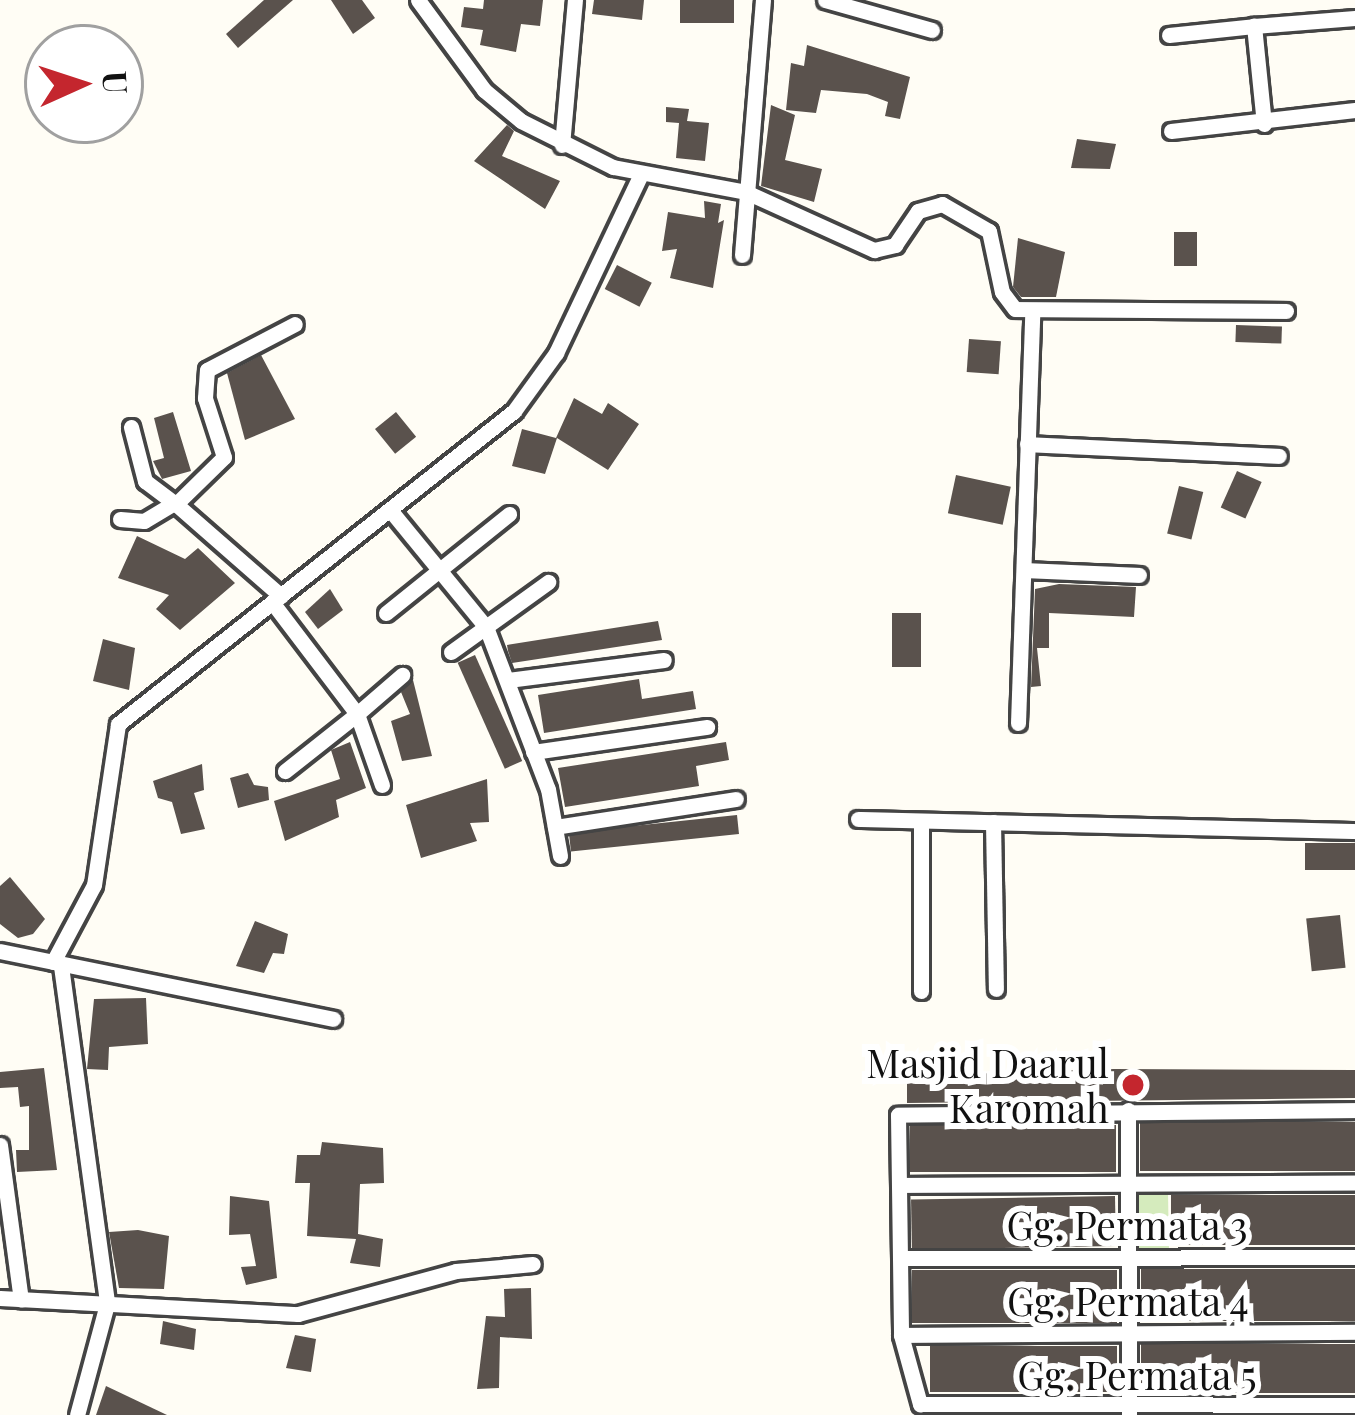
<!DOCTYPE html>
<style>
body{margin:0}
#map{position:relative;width:1355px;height:1415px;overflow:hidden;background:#fffdf5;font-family:"Playfair Display",serif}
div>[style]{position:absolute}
.green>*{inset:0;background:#d5ebbd;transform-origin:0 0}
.building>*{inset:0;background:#5a524d;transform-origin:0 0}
.roads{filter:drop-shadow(3px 0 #444) drop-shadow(-3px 0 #444) drop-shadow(0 3px #444) drop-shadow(0 -3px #444)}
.street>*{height:15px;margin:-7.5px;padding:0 7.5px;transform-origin:7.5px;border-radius:7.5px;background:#fff}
.dots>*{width:33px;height:33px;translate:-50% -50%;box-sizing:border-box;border:6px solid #fff;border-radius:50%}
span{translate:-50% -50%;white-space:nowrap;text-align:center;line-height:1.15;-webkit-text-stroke:12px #fff;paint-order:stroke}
.poi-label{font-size:39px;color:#111}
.right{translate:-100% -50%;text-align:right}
.street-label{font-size:39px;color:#111}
.north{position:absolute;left:24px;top:24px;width:120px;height:120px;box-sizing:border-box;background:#fff;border:3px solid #a0a0a0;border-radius:50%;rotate:87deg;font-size:33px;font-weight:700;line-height:48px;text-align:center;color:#111}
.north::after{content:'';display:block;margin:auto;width:42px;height:54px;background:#c4262e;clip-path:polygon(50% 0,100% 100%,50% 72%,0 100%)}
</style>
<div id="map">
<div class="green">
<div style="left:1168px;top:1193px;width:60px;height:32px;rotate:89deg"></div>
</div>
<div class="building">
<div style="clip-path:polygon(264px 0,293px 0,238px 48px,226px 34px)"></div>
<div style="clip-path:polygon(331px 0,362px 0,375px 18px,353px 34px)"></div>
<div style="clip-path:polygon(484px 0,543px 0,540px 26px,521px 24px,516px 52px,480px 45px,483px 30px,461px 27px,464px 7px,483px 9px)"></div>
<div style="clip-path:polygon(594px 0,644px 0,642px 20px,592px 14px)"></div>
<div style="left:680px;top:0;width:54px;height:23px"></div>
<div style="clip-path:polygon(807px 45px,910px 77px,900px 119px,885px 116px,888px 102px,867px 94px,821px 90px,816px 113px,786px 110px,791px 63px,804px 66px)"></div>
<div style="clip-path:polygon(771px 105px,795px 115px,785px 160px,822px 169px,814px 202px,761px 186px)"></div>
<div style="clip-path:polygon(666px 107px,689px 109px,687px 121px,709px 123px,705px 161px,676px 158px,679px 123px,666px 122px)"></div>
<div style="clip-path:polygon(507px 125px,514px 131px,502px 156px,560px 181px,545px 209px,474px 161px)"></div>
<div style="clip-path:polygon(1077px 139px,1116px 144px,1110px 169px,1071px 168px)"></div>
<div style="clip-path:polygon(704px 201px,721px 204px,718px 223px,724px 220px,713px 288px,670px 278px,677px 249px,662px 251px,668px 212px,705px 218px)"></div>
<div style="left:1174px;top:232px;width:23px;height:34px"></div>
<div style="clip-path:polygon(1018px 238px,1065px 252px,1056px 297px,1021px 297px,1013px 287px)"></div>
<div style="left:617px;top:265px;width:39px;height:27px;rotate:27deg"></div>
<div style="left:1236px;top:325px;width:46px;height:17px;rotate:2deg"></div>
<div style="left:969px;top:339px;width:32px;height:33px;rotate:4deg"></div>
<div style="clip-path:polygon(261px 355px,295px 419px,245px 440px,227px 373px)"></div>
<div style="clip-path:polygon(574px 398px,602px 414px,608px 403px,639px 424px,608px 470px,557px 438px,545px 474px,512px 466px,522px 429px,556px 438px)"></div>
<div style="clip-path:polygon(173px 412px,191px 471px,162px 479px,153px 461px,164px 458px,154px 418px)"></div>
<div style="left:396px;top:412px;width:32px;height:27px;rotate:51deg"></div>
<div style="left:1237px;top:471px;width:27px;height:40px;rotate:24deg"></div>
<div style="left:956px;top:475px;width:56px;height:39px;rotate:12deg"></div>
<div style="left:1179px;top:486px;width:25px;height:49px;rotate:14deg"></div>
<div style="clip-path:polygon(137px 536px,185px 559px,198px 548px,235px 583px,180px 630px,156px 609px,169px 595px,118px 578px)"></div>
<div style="clip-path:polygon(1059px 584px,1136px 587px,1134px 617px,1049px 613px,1049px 648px,1037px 648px,1041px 686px,1031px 687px,1035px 589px)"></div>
<div style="clip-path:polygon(330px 589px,343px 610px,318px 629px,305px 612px)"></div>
<div style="left:892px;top:613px;width:29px;height:54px"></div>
<div style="clip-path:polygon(658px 621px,662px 640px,512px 663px,508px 651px,507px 645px)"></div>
<div style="clip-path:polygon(103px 639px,135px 648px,129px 690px,93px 681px)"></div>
<div style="left:475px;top:655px;width:116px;height:19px;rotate:66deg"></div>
<div style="clip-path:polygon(639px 679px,642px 699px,693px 691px,696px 709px,544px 733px,538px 695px)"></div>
<div style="clip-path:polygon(413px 680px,432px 756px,402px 761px,391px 721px,410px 714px,401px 692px)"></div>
<div style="clip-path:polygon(350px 742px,366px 788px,336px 800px,339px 817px,285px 841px,274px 801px,340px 779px,331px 750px)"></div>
<div style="clip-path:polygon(726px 742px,729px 760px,696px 766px,699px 786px,565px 807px,558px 768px)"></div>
<div style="clip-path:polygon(202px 764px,204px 790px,194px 793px,205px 829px,181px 834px,172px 802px,158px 798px,153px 781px)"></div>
<div style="clip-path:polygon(248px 773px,254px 785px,268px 787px,269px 800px,238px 808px,230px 778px)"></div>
<div style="clip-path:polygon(487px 779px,489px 822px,470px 823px,477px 841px,421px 858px,406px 805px)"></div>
<div style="left:737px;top:815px;width:19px;height:169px;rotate:84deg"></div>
<div style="left:1305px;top:843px;width:50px;height:27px"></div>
<div style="clip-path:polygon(10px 877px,45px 919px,33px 934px,18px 938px,0 924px,0 886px)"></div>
<div style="left:1340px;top:915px;width:53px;height:34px;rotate:84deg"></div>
<div style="clip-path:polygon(255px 921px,288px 934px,284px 954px,273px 953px,264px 973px,236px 966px)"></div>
<div style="clip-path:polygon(146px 998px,148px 1044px,109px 1047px,108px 1070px,87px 1069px,94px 999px)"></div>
<div style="clip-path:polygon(44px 1068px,57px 1170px,17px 1172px,16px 1150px,29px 1150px,29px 1106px,20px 1107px,18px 1087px,0 1088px,0 1072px)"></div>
<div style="clip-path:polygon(1114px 1069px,1355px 1070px,1355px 1098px,907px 1103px,907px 1076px)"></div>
<div style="left:1355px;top:1122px;width:49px;height:215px;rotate:90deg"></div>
<div style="left:1116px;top:1125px;width:47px;height:206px;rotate:90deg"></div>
<div style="clip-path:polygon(322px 1142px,383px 1148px,384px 1183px,360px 1184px,358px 1234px,383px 1239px,380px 1267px,350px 1263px,356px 1239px,307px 1236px,310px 1183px,295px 1183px,297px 1155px,320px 1155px)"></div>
<div style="left:1355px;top:1195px;width:50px;height:184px;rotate:90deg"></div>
<div style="clip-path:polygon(230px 1196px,269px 1201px,277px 1278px,246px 1285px,241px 1267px,256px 1266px,250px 1234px,229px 1235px)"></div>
<div style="left:1115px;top:1196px;width:50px;height:204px;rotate:89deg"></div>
<div style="clip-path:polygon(138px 1230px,169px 1236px,164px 1289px,119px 1288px,109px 1232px)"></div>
<div style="left:1141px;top:1269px;width:214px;height:52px"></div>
<div style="left:912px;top:1270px;width:205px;height:53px"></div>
<div style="clip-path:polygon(531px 1288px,532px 1339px,500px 1337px,499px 1388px,477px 1389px,486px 1316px,505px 1317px,504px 1289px)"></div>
<div style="clip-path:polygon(163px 1321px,196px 1329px,194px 1350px,160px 1344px)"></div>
<div style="clip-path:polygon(295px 1335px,316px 1339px,311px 1372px,286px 1368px)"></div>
<div style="left:1355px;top:1344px;width:49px;height:214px;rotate:90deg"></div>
<div style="left:1117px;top:1346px;width:46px;height:187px;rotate:90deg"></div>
<div style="clip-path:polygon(106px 1386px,167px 1415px,96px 1415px)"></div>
</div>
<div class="roads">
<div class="street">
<div style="left:418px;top:0;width:112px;rotate:53.7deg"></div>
<div style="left:484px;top:90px;width:48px;rotate:40deg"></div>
<div style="left:521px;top:121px;width:103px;rotate:26.6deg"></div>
<div style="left:613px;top:167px;width:135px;rotate:10.6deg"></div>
<div style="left:746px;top:192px;width:141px;rotate:24.4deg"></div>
<div style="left:874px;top:250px;width:22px;rotate:-13deg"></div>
<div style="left:895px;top:245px;width:41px;rotate:-55.9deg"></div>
<div style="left:918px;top:211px;width:25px;rotate:-16deg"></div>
<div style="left:942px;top:204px;width:54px;rotate:29.9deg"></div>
<div style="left:989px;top:231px;width:62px;rotate:78deg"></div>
<div style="left:1002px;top:292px;width:21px;rotate:53deg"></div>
<div style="left:1015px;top:309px;width:271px;rotate:0.4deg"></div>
<div style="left:825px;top:0;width:111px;rotate:15.7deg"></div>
<div style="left:1169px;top:35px;width:85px;rotate:-6deg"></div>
<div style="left:1264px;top:124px;width:99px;rotate:-95.8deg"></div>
<div style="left:1254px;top:26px;width:101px;rotate:-4.5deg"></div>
<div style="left:1171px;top:131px;width:185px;rotate:-6.5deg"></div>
<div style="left:562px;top:145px;width:146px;rotate:-84.9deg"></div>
<div style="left:742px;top:255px;width:256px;rotate:-85.3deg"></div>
<div style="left:131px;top:427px;width:56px;rotate:75.5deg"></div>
<div style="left:145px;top:481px;width:39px;rotate:37deg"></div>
<div style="left:1027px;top:444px;width:252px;rotate:2.7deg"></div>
<div style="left:391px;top:511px;width:150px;rotate:50.7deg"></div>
<div style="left:486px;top:627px;width:173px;rotate:69.1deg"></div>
<div style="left:548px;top:789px;width:68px;rotate:79.8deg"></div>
<div style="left:120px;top:519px;width:24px;rotate:5deg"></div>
<div style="left:144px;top:521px;width:35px;rotate:-31deg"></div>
<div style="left:1025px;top:570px;width:114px;rotate:2.5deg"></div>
<div style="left:281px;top:596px;width:140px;rotate:-138.8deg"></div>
<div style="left:176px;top:504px;width:67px;rotate:-44.4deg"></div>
<div style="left:224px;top:457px;width:62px;rotate:-107.9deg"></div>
<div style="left:205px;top:398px;width:28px;rotate:-86deg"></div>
<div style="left:207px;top:370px;width:99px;rotate:-27.6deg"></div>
<div style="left:272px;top:602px;width:141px;rotate:52.8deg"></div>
<div style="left:357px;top:714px;width:92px;rotate:141.6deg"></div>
<div style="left:386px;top:613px;width:158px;rotate:-38.8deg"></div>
<div style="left:451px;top:652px;width:120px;rotate:-35.8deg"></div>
<div style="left:508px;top:680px;width:157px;rotate:-7.3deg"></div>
<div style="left:1018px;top:723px;width:411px;rotate:-88deg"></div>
<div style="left:533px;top:752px;width:176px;rotate:-8.2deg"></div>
<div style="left:382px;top:785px;width:75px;rotate:-109.4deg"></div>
<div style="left:357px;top:714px;width:60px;rotate:-40.9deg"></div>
<div style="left:858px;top:819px;width:497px;rotate:1.4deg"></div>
<div style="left:921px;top:821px;width:170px;rotate:90deg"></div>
<div style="left:993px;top:822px;width:167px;rotate:89deg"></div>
<div style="left:555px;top:827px;width:183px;rotate:-8.8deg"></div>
<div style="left:0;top:951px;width:340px;rotate:11.5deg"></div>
<div style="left:53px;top:962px;width:87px;rotate:-62deg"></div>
<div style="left:94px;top:885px;width:163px;rotate:-81.5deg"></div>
<div style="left:118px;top:724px;width:505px;rotate:-38.32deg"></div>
<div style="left:514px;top:411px;width:72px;rotate:-54.1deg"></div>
<div style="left:556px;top:353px;width:196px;rotate:-64.6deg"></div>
<div style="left:61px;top:966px;width:341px;rotate:82.2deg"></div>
<div style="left:107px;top:1304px;width:115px;rotate:105.1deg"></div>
<div style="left:1128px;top:1110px;width:305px;rotate:89.8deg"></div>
<div style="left:1355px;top:1110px;width:457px;rotate:179.4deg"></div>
<div style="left:898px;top:1115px;width:220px;rotate:89.2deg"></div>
<div style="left:901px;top:1335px;width:72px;rotate:74.6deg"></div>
<div style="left:920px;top:1404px;width:435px;rotate:0.1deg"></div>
<div style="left:0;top:1145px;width:156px;rotate:82.3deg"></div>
<div style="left:899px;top:1185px;width:456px;rotate:-0.3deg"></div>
<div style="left:900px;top:1258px;width:455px;rotate:-0.1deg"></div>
<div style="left:0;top:1298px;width:298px;rotate:3.1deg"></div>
<div style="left:298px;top:1314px;width:164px;rotate:-15.2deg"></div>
<div style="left:456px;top:1271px;width:77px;rotate:-5.2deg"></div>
<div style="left:901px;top:1335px;width:454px;rotate:-0.4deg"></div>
</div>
</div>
<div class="dots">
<div style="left:1133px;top:1085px;background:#c4262e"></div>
</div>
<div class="poi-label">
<span class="right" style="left:1109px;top:1085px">Masjid Daarul<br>Karomah</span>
</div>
<div class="street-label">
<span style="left:1127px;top:1224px">Gg. Permata 3</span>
<span style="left:1128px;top:1300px">Gg. Permata 4</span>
<span style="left:1137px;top:1374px">Gg. Permata 5</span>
</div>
<div class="north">U</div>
</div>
